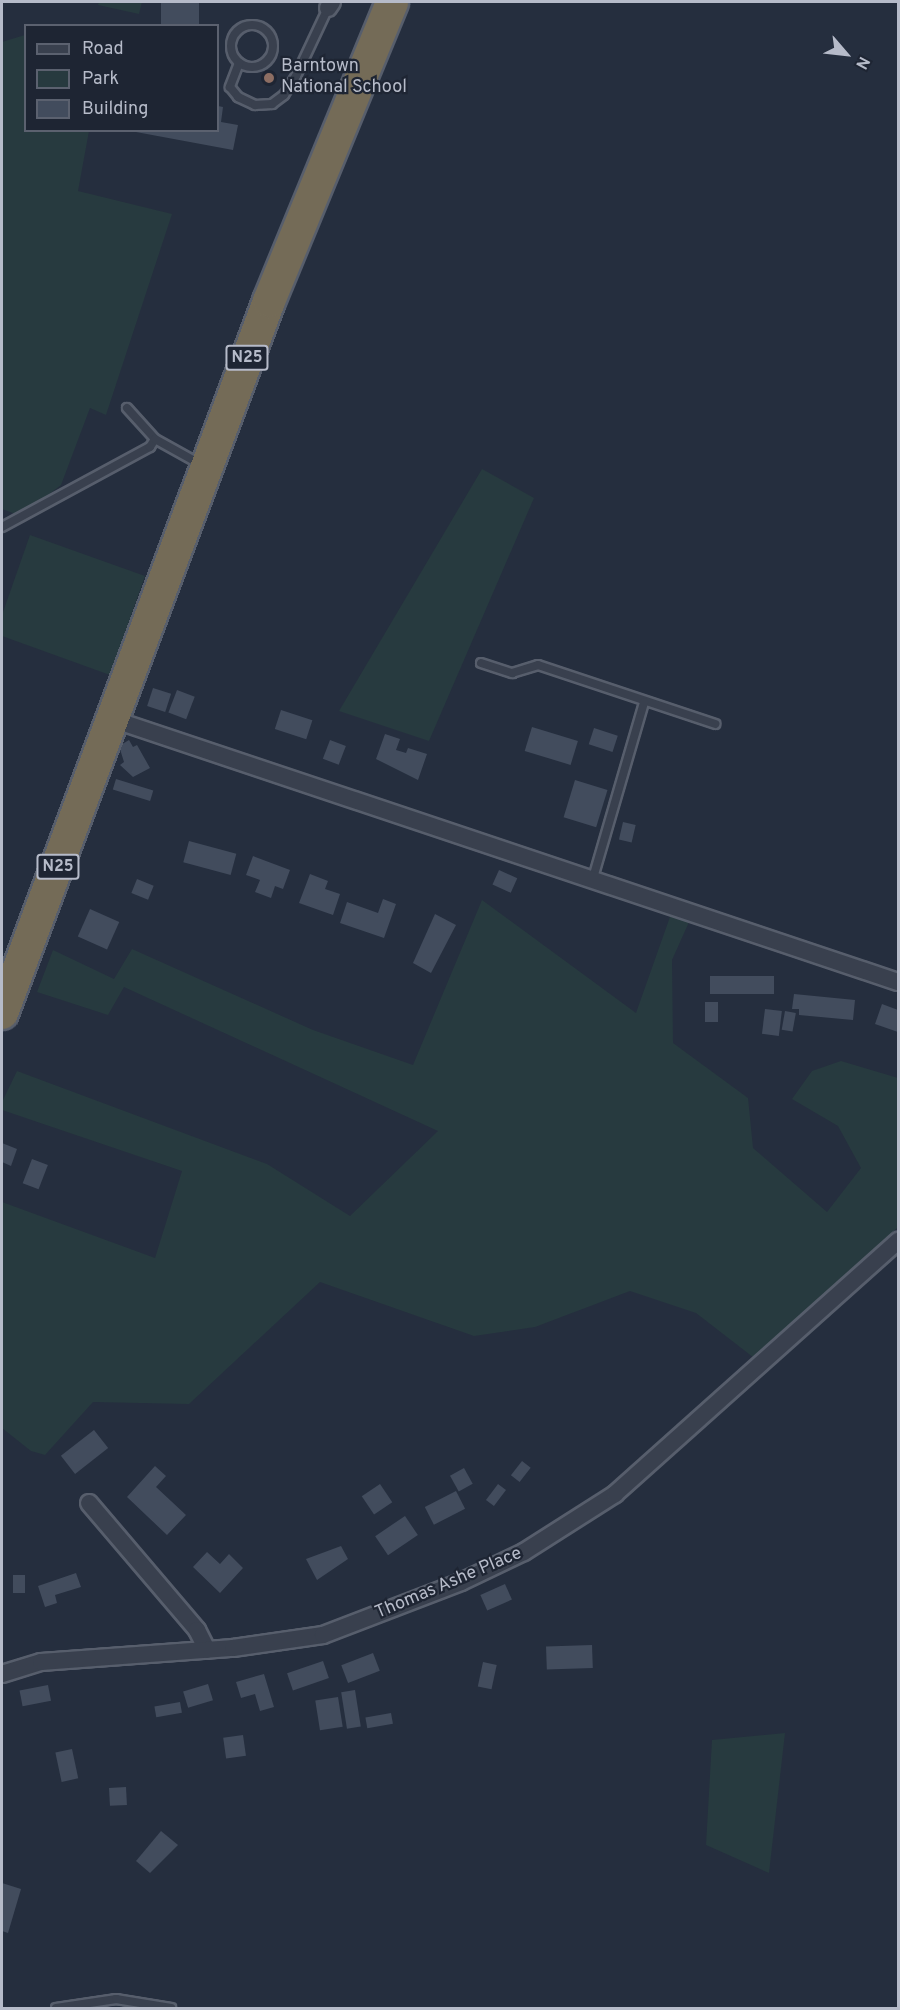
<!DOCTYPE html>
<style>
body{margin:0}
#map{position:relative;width:900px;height:2010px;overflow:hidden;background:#252e3e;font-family:Overpass,sans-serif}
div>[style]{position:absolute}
.green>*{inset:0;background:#273a3f}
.building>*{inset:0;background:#424c5d;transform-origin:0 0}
.roads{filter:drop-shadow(2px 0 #575e6c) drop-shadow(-2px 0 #575e6c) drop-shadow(0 2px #575e6c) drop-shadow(0 -2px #575e6c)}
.lane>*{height:8px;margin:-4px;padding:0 4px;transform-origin:4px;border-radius:4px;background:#39404e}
.lane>.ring{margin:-4px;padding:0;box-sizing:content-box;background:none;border:8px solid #39404e;border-radius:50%}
.street>*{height:16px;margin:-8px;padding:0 8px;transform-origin:8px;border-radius:8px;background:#39404e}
.highway>*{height:32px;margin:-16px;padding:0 16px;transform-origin:16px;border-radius:16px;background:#746b57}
.dots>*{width:16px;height:16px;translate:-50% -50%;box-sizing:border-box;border:3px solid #1e2533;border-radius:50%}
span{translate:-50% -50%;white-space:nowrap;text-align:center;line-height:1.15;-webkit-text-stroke:4.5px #1e2533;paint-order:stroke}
.shield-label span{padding:2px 4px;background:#1e2533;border:2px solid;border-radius:4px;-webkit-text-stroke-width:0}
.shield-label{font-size:16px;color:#b6bbc9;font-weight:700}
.poi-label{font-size:18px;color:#b6bbc9}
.left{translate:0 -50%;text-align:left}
.street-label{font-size:18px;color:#b6bbc9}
.frame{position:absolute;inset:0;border:3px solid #b6bbc9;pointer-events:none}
.legend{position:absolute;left:24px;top:24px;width:195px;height:108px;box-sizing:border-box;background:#1e2533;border:2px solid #5b616f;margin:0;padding:8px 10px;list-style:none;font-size:18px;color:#b6bbc9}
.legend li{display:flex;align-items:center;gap:12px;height:30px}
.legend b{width:30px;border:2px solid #5b616f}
.north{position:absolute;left:816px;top:24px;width:60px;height:60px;-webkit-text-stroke:4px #1e2533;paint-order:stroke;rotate:118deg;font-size:16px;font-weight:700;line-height:24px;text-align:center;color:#b6bbc9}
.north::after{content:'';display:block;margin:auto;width:21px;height:27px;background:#b6bbc9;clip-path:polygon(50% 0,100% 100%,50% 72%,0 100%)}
</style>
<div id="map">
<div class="green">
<div style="clip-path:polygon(99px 2px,142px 2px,139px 14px,98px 5px)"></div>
<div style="clip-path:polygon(25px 35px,26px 130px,89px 131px,78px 191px,172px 214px,106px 415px,90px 408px,61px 485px,21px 516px,2px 509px,2px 42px)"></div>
<div style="clip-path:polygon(482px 469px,534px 498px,429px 741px,339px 711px)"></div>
<div style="clip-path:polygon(30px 535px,145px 576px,110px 675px,2px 636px,2px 615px)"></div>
<div style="clip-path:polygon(482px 900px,636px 1013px,671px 914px,689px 922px,672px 960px,673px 1043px,748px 1098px,753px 1148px,827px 1212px,861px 1168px,838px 1126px,792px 1099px,812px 1071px,841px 1061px,898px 1078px,898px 1227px,758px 1361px,696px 1313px,630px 1291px,535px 1327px,474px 1336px,320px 1282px,189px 1404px,93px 1402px,45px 1455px,31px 1451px,2px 1428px,2px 1202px,155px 1258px,182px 1171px,2px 1110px,2px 1102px,17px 1071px,267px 1164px,350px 1216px,438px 1131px,124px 987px,108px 1015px,37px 992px,53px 950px,114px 979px,132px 949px,313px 1030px,413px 1065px)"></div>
<div style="clip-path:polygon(785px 1733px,769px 1873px,706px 1845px,712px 1740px)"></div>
</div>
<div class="building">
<div style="left:161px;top:2px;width:38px;height:24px"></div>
<div style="clip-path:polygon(218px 106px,223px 107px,221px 122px,238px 125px,233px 150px,136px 132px,218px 130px)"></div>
<div style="left:153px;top:688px;width:19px;height:19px;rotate:18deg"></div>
<div style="left:177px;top:690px;width:19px;height:24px;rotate:21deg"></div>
<div style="left:281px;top:710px;width:33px;height:20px;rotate:18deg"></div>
<div style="left:532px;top:727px;width:48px;height:25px;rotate:17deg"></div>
<div style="left:594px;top:728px;width:25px;height:17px;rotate:18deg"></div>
<div style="clip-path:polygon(385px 734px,400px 739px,396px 750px,406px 753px,408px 748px,427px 754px,418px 780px,376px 759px)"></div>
<div style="clip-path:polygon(129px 740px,133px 747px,137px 745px,150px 768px,133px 777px,120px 765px,124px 762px,119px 746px)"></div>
<div style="left:330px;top:740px;width:17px;height:20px;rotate:21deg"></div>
<div style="left:116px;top:779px;width:39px;height:11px;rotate:17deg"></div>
<div style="left:575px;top:780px;width:34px;height:39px;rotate:17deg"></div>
<div style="left:623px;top:822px;width:13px;height:18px;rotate:13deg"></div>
<div style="left:189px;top:841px;width:49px;height:22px;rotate:15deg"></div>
<div style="clip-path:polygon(253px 856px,290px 870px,283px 889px,275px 886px,271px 898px,255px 892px,260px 880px,246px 875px)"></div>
<div style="left:499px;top:870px;width:20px;height:16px;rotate:24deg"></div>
<div style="clip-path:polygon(310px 874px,328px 881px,325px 889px,340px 894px,333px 915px,299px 903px)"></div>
<div style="left:137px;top:879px;width:18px;height:15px;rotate:22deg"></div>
<div style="clip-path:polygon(383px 899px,396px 904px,384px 938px,340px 923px,347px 902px,378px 913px)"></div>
<div style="left:90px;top:909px;width:32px;height:30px;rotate:24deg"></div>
<div style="clip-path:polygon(435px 914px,456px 925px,431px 973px,413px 963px)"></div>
<div style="left:710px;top:976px;width:64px;height:18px"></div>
<div style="clip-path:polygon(794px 994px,855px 1000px,853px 1020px,799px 1015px,799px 1009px,792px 1009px)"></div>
<div style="left:718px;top:1002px;width:20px;height:13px;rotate:90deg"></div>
<div style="clip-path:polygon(882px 1004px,898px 1010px,898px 1032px,875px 1024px)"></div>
<div style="left:765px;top:1009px;width:17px;height:25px;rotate:7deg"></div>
<div style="left:785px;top:1011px;width:11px;height:19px;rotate:10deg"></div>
<div style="clip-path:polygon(2px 1143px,17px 1149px,11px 1166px,2px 1162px)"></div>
<div style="left:32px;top:1159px;width:17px;height:26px;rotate:21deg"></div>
<div style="left:94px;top:1430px;width:23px;height:42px;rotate:52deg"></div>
<div style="left:522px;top:1461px;width:11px;height:18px;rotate:38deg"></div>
<div style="clip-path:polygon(155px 1466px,166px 1476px,156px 1487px,186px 1515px,167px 1535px,127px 1497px)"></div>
<div style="left:464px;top:1468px;width:18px;height:16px;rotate:61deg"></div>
<div style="left:380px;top:1484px;width:22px;height:22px;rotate:56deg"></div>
<div style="left:498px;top:1484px;width:10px;height:20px;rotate:37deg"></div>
<div style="left:456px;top:1491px;width:20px;height:35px;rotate:63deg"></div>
<div style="left:405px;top:1516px;width:23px;height:36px;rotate:56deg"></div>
<div style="clip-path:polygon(341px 1546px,348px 1559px,317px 1580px,306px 1559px)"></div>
<div style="clip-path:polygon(207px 1552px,220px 1564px,229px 1554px,243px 1568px,220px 1593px,193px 1567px)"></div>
<div style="clip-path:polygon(76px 1573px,81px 1587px,55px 1595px,57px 1603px,45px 1607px,38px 1586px)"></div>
<div style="left:13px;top:1575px;width:12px;height:18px"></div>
<div style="left:505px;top:1584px;width:17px;height:27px;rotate:66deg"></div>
<div style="left:592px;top:1645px;width:23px;height:46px;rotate:88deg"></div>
<div style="left:373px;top:1653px;width:19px;height:34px;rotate:69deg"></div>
<div style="left:323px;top:1661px;width:18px;height:38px;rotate:71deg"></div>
<div style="left:483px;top:1662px;width:14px;height:25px;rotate:12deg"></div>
<div style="clip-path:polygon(264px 1674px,274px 1707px,260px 1711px,255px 1694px,241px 1698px,236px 1682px)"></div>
<div style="left:208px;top:1684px;width:17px;height:26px;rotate:73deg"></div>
<div style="left:48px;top:1685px;width:16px;height:29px;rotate:79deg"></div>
<div style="left:355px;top:1690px;width:37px;height:14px;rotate:81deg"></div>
<div style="left:338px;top:1697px;width:30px;height:23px;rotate:81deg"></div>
<div style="left:180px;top:1702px;width:11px;height:26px;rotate:80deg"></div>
<div style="left:391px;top:1713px;width:11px;height:26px;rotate:80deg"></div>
<div style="left:243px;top:1735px;width:21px;height:20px;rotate:82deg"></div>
<div style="left:72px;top:1749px;width:30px;height:17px;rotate:78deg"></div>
<div style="left:126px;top:1787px;width:18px;height:17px;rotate:87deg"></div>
<div style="clip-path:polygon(161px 1831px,178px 1845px,150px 1873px,136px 1861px)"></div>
<div style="clip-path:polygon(2px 1883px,21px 1889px,8px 1933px,2px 1931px)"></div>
</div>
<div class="roads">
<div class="lane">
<div class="ring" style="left:231px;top:25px;width:34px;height:34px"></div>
<div style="left:239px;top:63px;width:26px;rotate:111deg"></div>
<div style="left:230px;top:87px;width:13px;rotate:51deg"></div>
<div style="left:238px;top:97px;width:19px;rotate:25deg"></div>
<div style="left:255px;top:105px;width:17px;rotate:-3deg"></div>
<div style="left:272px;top:104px;width:15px;rotate:-37deg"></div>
<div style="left:284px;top:95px;width:22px;rotate:-58deg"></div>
<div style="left:296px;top:76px;width:75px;rotate:-64.8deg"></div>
<div style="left:127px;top:408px;width:42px;rotate:47.9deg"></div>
<div style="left:2px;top:527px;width:168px;rotate:-28.4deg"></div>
<div style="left:150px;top:447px;width:9px;rotate:-58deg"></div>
<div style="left:155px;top:439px;width:51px;rotate:29.1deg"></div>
<div style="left:481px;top:663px;width:33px;rotate:18deg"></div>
<div style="left:512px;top:673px;width:27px;rotate:-17deg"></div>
<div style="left:538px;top:665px;width:187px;rotate:18.4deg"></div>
<div style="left:593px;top:878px;width:183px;rotate:-73.8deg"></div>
<div style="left:56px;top:2008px;width:61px;rotate:-8.5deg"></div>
<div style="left:116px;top:1999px;width:56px;rotate:9.3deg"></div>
</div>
<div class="street">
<div style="left:328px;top:8px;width:7px;rotate:-56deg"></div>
<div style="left:112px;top:719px;width:829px;rotate:18.5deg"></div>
<div style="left:89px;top:1503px;width:167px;rotate:49.6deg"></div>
<div style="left:197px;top:1630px;width:22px;rotate:63deg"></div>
<div style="left:2px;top:1674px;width:41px;rotate:-17.1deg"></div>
<div style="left:41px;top:1662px;width:193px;rotate:-4.2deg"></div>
<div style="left:233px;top:1648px;width:91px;rotate:-8.2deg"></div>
<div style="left:323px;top:1635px;width:148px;rotate:-21deg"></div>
<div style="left:461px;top:1582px;width:70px;rotate:-25.5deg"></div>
<div style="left:524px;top:1552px;width:108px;rotate:-32.5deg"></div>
<div style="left:615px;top:1494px;width:380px;rotate:-41.8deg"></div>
</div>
<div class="highway">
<div style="left:2px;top:1013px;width:760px;rotate:-69.44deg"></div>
<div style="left:269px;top:301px;width:323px;rotate:-67.6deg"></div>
</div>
</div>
<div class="dots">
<div style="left:269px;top:78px;background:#8d6e63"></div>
</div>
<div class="shield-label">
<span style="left:247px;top:358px">N25</span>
<span style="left:58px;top:867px">N25</span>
</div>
<div class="poi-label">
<span class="left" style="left:281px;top:78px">Barntown<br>National School</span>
</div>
<div class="street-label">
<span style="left:449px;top:1584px;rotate:-23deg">Thomas Ashe Place</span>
</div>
<div class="frame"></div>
<ul class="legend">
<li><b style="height:8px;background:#39404e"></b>Road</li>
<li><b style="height:16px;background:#273a3f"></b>Park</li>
<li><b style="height:16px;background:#424c5d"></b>Building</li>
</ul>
<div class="north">N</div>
</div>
